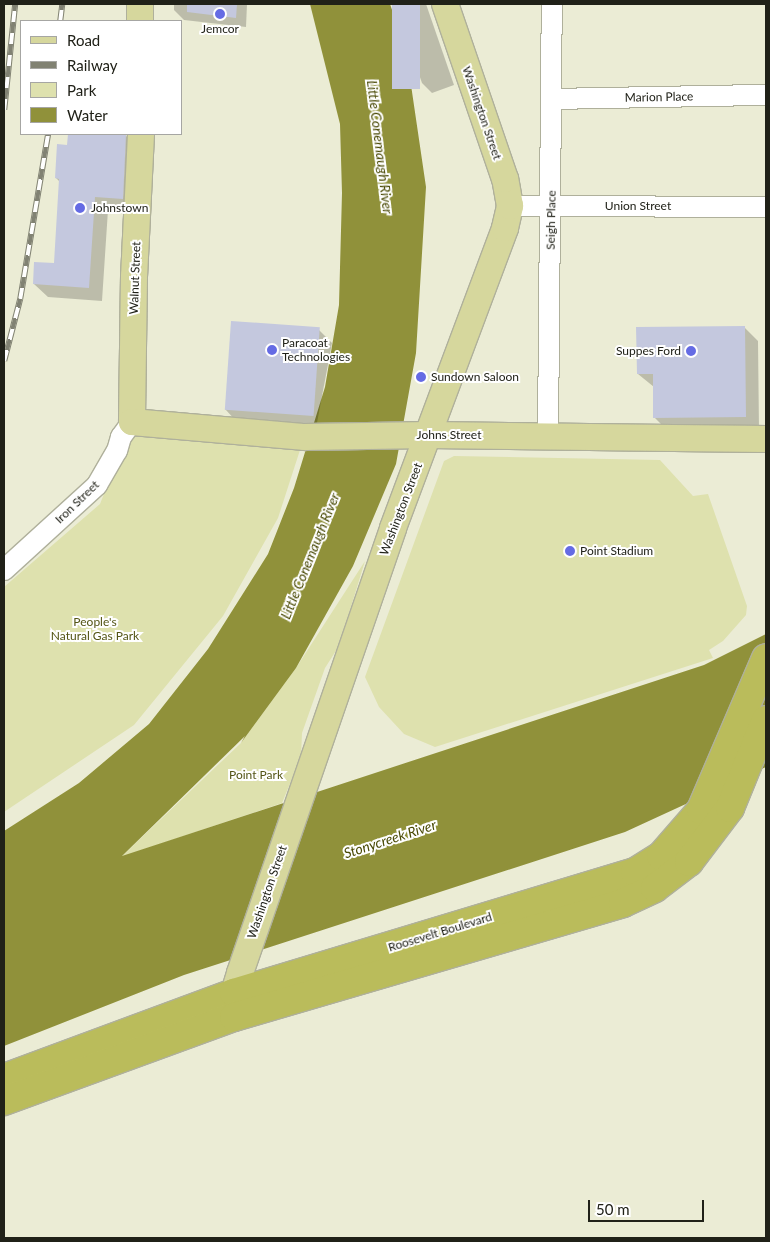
<!DOCTYPE html>
<style>
body{margin:0}
#map{position:relative;width:770px;height:1242px;overflow:hidden;background:#ebecd5;font-family:Lato,sans-serif}
div>[style]{position:absolute}
.green>*{inset:0;background:#dee1ae}
.water>*{inset:0;background:#90913a}
.shadow>*{inset:0;background:#0003}
.building>*{inset:0;background:#c4c8de;transform-origin:0 0}
.roads{filter:drop-shadow(1px 0 #afb09b) drop-shadow(-1px 0 #afb09b) drop-shadow(0 1px #afb09b) drop-shadow(0 -1px #afb09b)}
.minor>*{height:20px;margin:-10px;padding:0 10px;transform-origin:10px;border-radius:10px;background:#fff}
.major>*{height:26px;margin:-13px;padding:0 13px;transform-origin:13px;border-radius:13px;background:#d6d79d}
.highway>*{height:28px;margin:-14px;padding:0 14px;transform-origin:14px;border-radius:14px;background:#babc5b}
.rail>*{height:5.5px;margin-top:-2.75px;transform-origin:0;background:repeating-linear-gradient(90deg,#fff 0 11px,#818273 0 22px);box-sizing:border-box;border-block:1px solid #818273}
.dots>*{width:14px;height:14px;translate:-50% -50%;box-sizing:border-box;border:2px solid #fff;border-radius:50%}
span{translate:-50% -50%;white-space:nowrap;text-align:center;line-height:1.15;-webkit-text-stroke:4px #fff;paint-order:stroke}
.poi-label{font-size:12px;color:#202118}
.left{translate:0 -50%;text-align:left}
.right{translate:-100% -50%;text-align:right}
.street-label{font-size:12px;color:#202118}
.park-label{font-size:12px;color:#545515}
.water-label{font-size:14px;color:#494904;font-style:italic}
.frame{position:absolute;inset:0;border:5px solid #202118;pointer-events:none}
.legend{position:absolute;left:20px;top:20px;width:162px;height:115px;box-sizing:border-box;background:#fff;border:1px solid #a6a6a3;margin:0;padding:6px 9px;list-style:none;font-size:15px;color:#202118}
.legend li{display:flex;align-items:center;gap:10px;height:25px}
.legend b{width:25px;border:1px solid #a6a6a3}
.scale{position:absolute;left:588px;top:1200px;width:116px;height:22px;box-sizing:border-box;border:2px solid #202118;border-top:0;padding-left:6px;font-size:15px;line-height:18px;white-space:nowrap;color:#202118;-webkit-text-stroke:4px #fff;paint-order:stroke}
</style>
<div id="map">
<div class="green">
<div style="clip-path:polygon(127px 435px,300px 450px,278px 518px,223px 616px,134px 725px,4px 812px,4px 587px,100px 504px)"></div>
<div style="clip-path:polygon(454px 456px,660px 460px,693px 496px,708px 494px,747px 606px,746px 615px,723px 641px,709px 650px,713px 658px,435px 747px,404px 734px,379px 707px,365px 677px,444px 461px)"></div>
<div style="clip-path:polygon(365px 561px,339px 646px,325px 668px,302px 733px,301px 757px,282px 803px,121px 857px,241px 743px,296px 668px)"></div>
</div>
<div class="water">
<div style="clip-path:polygon(310px 4px,390px 4px,406px 51px,426px 187px,416px 353px,396px 464px,353px 566px,296px 668px,241px 743px,245px 736px,122px 856px,704px 665px,766px 634px,766px 767px,625px 832px,184px 975px,4px 1046px,4px 831px,79px 783px,149px 724px,208px 649px,268px 554px,294px 488px,325px 387px,339px 305px,342px 193px,340px 124px)"></div>
</div>
<div class="shadow">
<div style="clip-path:polygon(174px 4px,247px 4px,246px 27px,184px 20px,174px 10px)"></div>
<div style="clip-path:polygon(394px 4px,426px 4px,454px 85px,432px 93px,422px 83px)"></div>
<div style="clip-path:polygon(69px 134px,125px 135px,139px 149px,136px 211px,108px 210px,102px 301px,48px 297px,34px 284px,55px 265px,60px 182px,56px 178px,69px 146px)"></div>
<div style="clip-path:polygon(745px 328px,758px 341px,759px 430px,668px 431px,654px 417px,654px 387px,638px 374px)"></div>
<div style="clip-path:polygon(319px 330px,332px 343px,316px 428px,238px 423px,225px 409px)"></div>
</div>
<div class="building">
<div style="clip-path:polygon(187px 4px,237px 4px,236px 18px,187px 12px)"></div>
<div style="left:392px;top:4px;width:28px;height:85px"></div>
<div style="clip-path:polygon(68px 134px,126px 134px,123px 199px,95px 197px,89px 288px,33px 284px,34px 262px,54px 263px,59px 179px,55px 178px,57px 144px,67px 145px)"></div>
<div style="left:231px;top:321px;width:89px;height:89px;rotate:4deg"></div>
<div style="clip-path:polygon(745px 326px,746px 417px,653px 418px,653px 374px,637px 374px,636px 327px)"></div>
</div>
<div class="roads">
<div class="minor">
<div style="left:551px;top:99px;width:215px;rotate:-1.1deg"></div>
<div style="left:510px;top:206px;width:256px;rotate:0.2deg"></div>
<div style="left:548px;top:436px;width:432px;rotate:-89.5deg"></div>
<div style="left:4px;top:570px;width:126px;rotate:-42.4deg"></div>
<div style="left:97px;top:485px;width:39px;rotate:-60deg"></div>
<div style="left:117px;top:451px;width:15px;rotate:-74deg"></div>
<div style="left:121px;top:437px;width:19px;rotate:-54deg"></div>
</div>
<div class="major">
<div style="left:140px;top:4px;width:17px;rotate:90deg"></div>
<div style="left:141px;top:134px;width:142px;rotate:92.8deg"></div>
<div style="left:134px;top:276px;width:146px;rotate:90.8deg"></div>
<div style="left:132px;top:422px;width:174px;rotate:5deg"></div>
<div style="left:305px;top:437px;width:124px;rotate:-0.9deg"></div>
<div style="left:429px;top:435px;width:337px;rotate:0.7deg"></div>
<div style="left:234px;top:1013px;width:20px;rotate:-90deg"></div>
<div style="left:234px;top:993px;width:21px;rotate:-73deg"></div>
<div style="left:240px;top:973px;width:471px;rotate:-71deg"></div>
<div style="left:393px;top:528px;width:320px;rotate:-69.5deg"></div>
<div style="left:505px;top:228px;width:23px;rotate:-77deg"></div>
<div style="left:510px;top:206px;width:27px;rotate:-100deg"></div>
<div style="left:505px;top:179px;width:185px;rotate:-108.9deg"></div>
</div>
<div class="highway">
<div style="left:4px;top:1078px;width:245px;rotate:-20.3deg"></div>
<div style="left:234px;top:993px;width:419px;rotate:-16.8deg"></div>
<div style="left:635px;top:872px;width:31px;rotate:-32deg"></div>
<div style="left:661px;top:856px;width:61px;rotate:-49deg"></div>
<div style="left:701px;top:810px;width:165px;rotate:-66.8deg"></div>
<div style="left:4px;top:1101px;width:245px;rotate:-20.1deg"></div>
<div style="left:234px;top:1017px;width:405px;rotate:-16.3deg"></div>
<div style="left:623px;top:903px;width:35px;rotate:-25deg"></div>
<div style="left:655px;top:888px;width:43px;rotate:-37.4deg"></div>
<div style="left:689px;top:862px;width:68px;rotate:-52.8deg"></div>
<div style="left:730px;top:808px;width:95px;rotate:-67.8deg"></div>
</div>
</div>
<div class="rail">
<div style="left:60px;top:21px;width:17px;rotate:-83deg"></div>
<div style="left:4px;top:110px;width:107px;rotate:-84.1deg"></div>
<div style="left:4px;top:361px;width:64px;rotate:-75.5deg"></div>
<div style="left:20px;top:299px;width:167px;rotate:-80.4deg"></div>
</div>
<div class="dots">
<div style="left:220px;top:14px;background:#656be4"></div>
<div style="left:80px;top:208px;background:#656be4"></div>
<div style="left:272px;top:350px;background:#656be4"></div>
<div style="left:691px;top:351px;background:#656be4"></div>
<div style="left:421px;top:377px;background:#656be4"></div>
<div style="left:570px;top:551px;background:#656be4"></div>
</div>
<div class="poi-label">
<span style="left:220px;top:29px">Jemcor</span>
<span class="left" style="left:91px;top:208px">Johnstown</span>
<span class="left" style="left:282px;top:350px">Paracoat<br>Technologies</span>
<span class="right" style="left:681px;top:351px">Suppes Ford</span>
<span class="left" style="left:431px;top:377px">Sundown Saloon</span>
<span class="left" style="left:580px;top:551px">Point Stadium</span>
</div>
<div class="street-label">
<span style="left:659px;top:97px;rotate:-1deg">Marion Place</span>
<span style="left:482px;top:113px;rotate:71deg">Washington Street</span>
<span style="left:638px;top:206px">Union Street</span>
<span style="left:551px;top:220px;rotate:-89deg">Seigh Place</span>
<span style="left:135px;top:278px;rotate:-88deg">Walnut Street</span>
<span style="left:449px;top:435px">Johns Street</span>
<span style="left:77px;top:502px;rotate:-44deg">Iron Street</span>
<span style="left:401px;top:509px;rotate:-69deg">Washington Street</span>
<span style="left:267px;top:892px;rotate:-71deg">Washington Street</span>
<span style="left:440px;top:932px;rotate:-17deg">Roosevelt Boulevard</span>
</div>
<div class="park-label">
<span style="left:95px;top:629px">People's<br>Natural Gas Park</span>
<span style="left:256px;top:775px">Point Park</span>
</div>
<div class="water-label">
<span style="left:380px;top:147px;rotate:83deg">Little Conemaugh River</span>
<span style="left:310px;top:556px;rotate:-68deg">Little Conemaugh River</span>
<span style="left:390px;top:839px;rotate:-18deg">Stonycreek River</span>
</div>
<div class="frame"></div>
<ul class="legend">
<li><b style="height:6px;background:#d6d79d"></b>Road</li>
<li><b style="height:6px;background:#818273"></b>Railway</li>
<li><b style="height:14px;background:#dee1ae"></b>Park</li>
<li><b style="height:14px;background:#90913a"></b>Water</li>
</ul>
<div class="scale">50 m</div>
</div>
